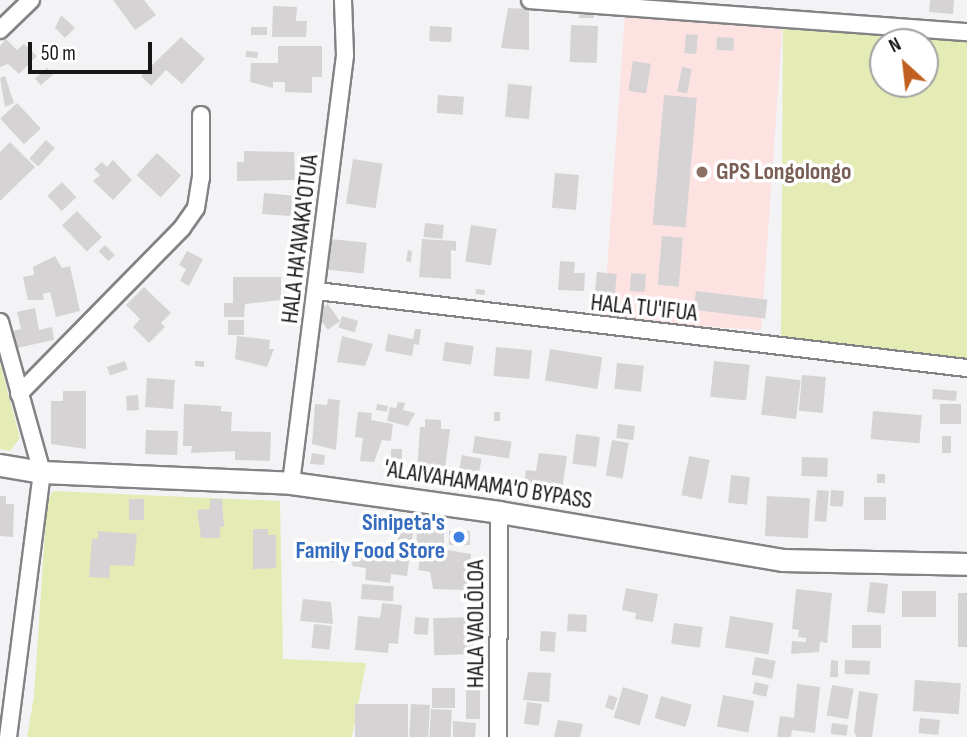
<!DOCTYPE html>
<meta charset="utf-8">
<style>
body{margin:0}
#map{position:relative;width:967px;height:737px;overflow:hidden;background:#f3f3f6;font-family:"Sofia Sans Condensed",sans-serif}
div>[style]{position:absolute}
.industrial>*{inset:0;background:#fde2e2;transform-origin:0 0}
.green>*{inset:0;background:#e5ebb5}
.building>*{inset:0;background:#d6d3d5;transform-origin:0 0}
.roads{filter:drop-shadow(2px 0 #838386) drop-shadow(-2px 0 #838386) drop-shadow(0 2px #838386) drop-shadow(0 -2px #838386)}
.minor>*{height:16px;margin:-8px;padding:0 8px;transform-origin:8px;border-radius:8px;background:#fff}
.secondary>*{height:21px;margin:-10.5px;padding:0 10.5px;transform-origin:10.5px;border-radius:10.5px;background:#fff}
.dots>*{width:19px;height:19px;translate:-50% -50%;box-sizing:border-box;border:4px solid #fff;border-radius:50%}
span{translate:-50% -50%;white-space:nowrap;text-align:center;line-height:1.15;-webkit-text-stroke:7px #fff;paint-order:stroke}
.education-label{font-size:24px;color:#785e54;font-weight:700}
.left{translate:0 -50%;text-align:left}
.street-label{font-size:24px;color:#161617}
.shop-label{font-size:24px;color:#366cbe;font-weight:700}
.right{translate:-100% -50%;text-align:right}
.north{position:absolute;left:869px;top:28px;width:70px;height:70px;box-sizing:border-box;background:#fff;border:2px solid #a2a2a2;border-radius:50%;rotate:333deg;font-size:19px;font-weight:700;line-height:28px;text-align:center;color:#161617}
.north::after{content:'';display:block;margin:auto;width:24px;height:32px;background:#c05f1f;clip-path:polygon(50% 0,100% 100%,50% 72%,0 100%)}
.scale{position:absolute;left:28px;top:42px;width:124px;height:32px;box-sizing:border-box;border:4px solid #161617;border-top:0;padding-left:9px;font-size:21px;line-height:24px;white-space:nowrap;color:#161617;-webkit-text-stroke:5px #fff;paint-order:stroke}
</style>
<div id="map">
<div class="industrial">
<div style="left:625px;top:13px;width:158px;height:307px;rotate:4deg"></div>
</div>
<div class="green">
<div style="clip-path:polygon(evenodd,783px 23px,967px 41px,967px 358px,781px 336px,783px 23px,883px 42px,925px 42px,925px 84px,883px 84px,883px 42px)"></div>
<div style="clip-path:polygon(0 363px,20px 438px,10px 451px,0 449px)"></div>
<div style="clip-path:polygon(53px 491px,280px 501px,283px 659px,366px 663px,352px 737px,27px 737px,34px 696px,47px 502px)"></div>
</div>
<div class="building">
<div style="clip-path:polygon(113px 0,144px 0,156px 15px,135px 30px)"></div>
<div style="clip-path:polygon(930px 0,954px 0,953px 14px,929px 12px)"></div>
<div style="clip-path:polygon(273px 6px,297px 7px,296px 21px,307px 21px,306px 37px,272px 37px)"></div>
<div style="left:579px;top:6px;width:15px;height:12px"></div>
<div style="clip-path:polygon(508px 8px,529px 9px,529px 50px,501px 48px)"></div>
<div style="clip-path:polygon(61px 15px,75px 28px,65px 38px,55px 28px)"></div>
<div style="left:571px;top:25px;width:27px;height:37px;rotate:2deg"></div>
<div style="left:430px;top:26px;width:22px;height:15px;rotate:3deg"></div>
<div style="left:251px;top:27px;width:16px;height:8px"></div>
<div style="left:686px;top:34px;width:12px;height:19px;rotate:5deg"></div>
<div style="clip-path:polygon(181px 37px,205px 59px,182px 84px,166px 70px,151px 86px,141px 76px)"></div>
<div style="left:717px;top:37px;width:17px;height:13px;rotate:3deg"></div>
<div style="clip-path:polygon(6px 39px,17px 50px,24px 44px,37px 56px,19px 74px,8px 64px,0 67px,0 46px)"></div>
<div style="clip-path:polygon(278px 46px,322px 46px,322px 77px,312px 77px,312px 93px,285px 92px,285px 82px,273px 82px,273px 88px,250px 82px,251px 63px,278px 63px)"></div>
<div style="left:246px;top:51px;width:12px;height:6px;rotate:5deg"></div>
<div style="left:633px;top:61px;width:18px;height:30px;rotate:9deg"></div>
<div style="left:682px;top:67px;width:10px;height:25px;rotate:11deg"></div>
<div style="left:47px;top:68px;width:9px;height:16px;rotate:49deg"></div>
<div style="clip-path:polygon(5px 76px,14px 103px,5px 107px,0 78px)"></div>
<div style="left:508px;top:84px;width:24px;height:33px;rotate:5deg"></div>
<div style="left:438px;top:95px;width:26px;height:18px;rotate:4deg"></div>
<div style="left:664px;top:95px;width:33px;height:130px;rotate:5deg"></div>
<div style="left:17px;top:103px;width:35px;height:23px;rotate:47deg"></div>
<div style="left:46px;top:140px;width:12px;height:25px;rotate:42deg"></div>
<div style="clip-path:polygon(10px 142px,35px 167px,0 201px,0 152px)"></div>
<div style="clip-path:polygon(244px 151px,294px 152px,295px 180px,237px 181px,237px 162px,244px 162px)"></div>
<div style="left:157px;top:153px;width:33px;height:30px;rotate:43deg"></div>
<div style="left:353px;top:159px;width:30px;height:45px;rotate:9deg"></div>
<div style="clip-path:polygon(113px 160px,132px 180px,113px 200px,93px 181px,100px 175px,94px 169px,102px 162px,107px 167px)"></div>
<div style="left:555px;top:173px;width:24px;height:35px;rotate:5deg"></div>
<div style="left:62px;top:182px;width:21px;height:20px;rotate:47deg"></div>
<div style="clip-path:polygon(264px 193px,297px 196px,290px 216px,262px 214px)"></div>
<div style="left:77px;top:211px;width:36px;height:21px;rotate:46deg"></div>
<div style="left:425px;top:223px;width:19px;height:14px;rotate:6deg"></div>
<div style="left:471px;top:225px;width:26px;height:37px;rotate:9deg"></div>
<div style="left:662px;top:236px;width:21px;height:49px;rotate:5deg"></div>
<div style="left:331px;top:239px;width:36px;height:31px;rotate:6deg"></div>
<div style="clip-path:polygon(422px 239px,456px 241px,456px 251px,451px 250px,451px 279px,419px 277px)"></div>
<div style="left:105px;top:245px;width:14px;height:9px;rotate:45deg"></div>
<div style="clip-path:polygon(408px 250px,412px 251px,411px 262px,406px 261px)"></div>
<div style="clip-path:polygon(187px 251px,203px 259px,189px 286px,180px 281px,186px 269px,179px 265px)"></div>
<div style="clip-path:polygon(55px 256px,62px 268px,70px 266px,80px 311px,56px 317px,50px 292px,43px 294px,44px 300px,28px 300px,23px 277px,34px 275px,33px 267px)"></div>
<div style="clip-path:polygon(560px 261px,575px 262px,574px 273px,585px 273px,584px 291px,558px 290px)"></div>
<div style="left:597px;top:272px;width:20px;height:23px;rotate:6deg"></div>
<div style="left:631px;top:273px;width:15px;height:18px;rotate:4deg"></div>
<div style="clip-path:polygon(233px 277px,281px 277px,281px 300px,245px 304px,244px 317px,224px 317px,224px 303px,233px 303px)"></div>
<div style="clip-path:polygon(144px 287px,171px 313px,161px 323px,165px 327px,149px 343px,133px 327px,140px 319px,126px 305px)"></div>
<div style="left:476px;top:289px;width:9px;height:5px;rotate:6deg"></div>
<div style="left:696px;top:291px;width:72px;height:19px;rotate:7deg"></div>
<div style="left:328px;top:304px;width:21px;height:15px;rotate:55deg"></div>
<div style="clip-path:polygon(35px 308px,39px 330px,52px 327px,54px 340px,12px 349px,8px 332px,21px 329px,17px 312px)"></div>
<div style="left:342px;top:316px;width:17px;height:12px;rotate:17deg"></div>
<div style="left:228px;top:320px;width:16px;height:15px"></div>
<div style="clip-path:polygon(415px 329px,421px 329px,419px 345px,414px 344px,412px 356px,385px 351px,388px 334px,413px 339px)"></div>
<div style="clip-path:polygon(237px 336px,270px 340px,269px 349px,274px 349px,267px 367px,235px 359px)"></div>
<div style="clip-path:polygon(342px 336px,373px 344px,365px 366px,337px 362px)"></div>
<div style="left:445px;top:342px;width:29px;height:19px;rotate:8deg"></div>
<div style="left:496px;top:347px;width:36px;height:29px;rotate:5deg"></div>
<div style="left:550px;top:349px;width:53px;height:32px;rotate:9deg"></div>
<div style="left:125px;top:361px;width:9px;height:19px;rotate:72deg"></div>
<div style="clip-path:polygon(195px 361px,204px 361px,204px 367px,195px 366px)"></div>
<div style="left:714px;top:361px;width:36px;height:36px;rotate:6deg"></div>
<div style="left:617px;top:363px;width:27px;height:26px;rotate:6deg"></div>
<div style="left:802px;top:375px;width:24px;height:36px;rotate:5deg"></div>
<div style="left:766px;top:376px;width:35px;height:39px;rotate:7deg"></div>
<div style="left:147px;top:378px;width:28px;height:29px;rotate:4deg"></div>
<div style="left:933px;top:389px;width:24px;height:10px;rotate:5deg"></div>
<div style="clip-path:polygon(63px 391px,86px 391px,86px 449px,51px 444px,51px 401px,63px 401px)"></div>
<div style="left:138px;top:395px;width:15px;height:12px;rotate:86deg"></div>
<div style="clip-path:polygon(328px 399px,340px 400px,336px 450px,312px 444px,315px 404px,327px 405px)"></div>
<div style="clip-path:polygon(398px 402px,405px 403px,403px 410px,415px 413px,408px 426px,387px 421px,390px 407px,396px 408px)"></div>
<div style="clip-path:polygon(184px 404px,221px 406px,221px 411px,232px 412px,231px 431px,271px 432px,270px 461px,235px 460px,235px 451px,191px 453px,192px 446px,183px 446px)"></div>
<div style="left:377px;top:404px;width:11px;height:6px;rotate:10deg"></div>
<div style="left:940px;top:404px;width:21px;height:20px"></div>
<div style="left:873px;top:411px;width:49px;height:28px;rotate:5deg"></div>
<div style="clip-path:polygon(358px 412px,372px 413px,371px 420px,393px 424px,391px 441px,382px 440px,374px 462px,360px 461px,363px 438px,355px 437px)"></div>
<div style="left:494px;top:412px;width:6px;height:9px"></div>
<div style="clip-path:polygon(425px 419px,441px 420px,441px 429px,450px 429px,444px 476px,417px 474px,420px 427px,425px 427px)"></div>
<div style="left:618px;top:424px;width:17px;height:14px;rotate:7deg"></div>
<div style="left:146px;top:430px;width:32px;height:24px;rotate:2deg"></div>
<div style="left:576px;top:434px;width:24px;height:30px;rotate:7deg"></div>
<div style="left:475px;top:436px;width:37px;height:17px;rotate:9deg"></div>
<div style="left:942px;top:436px;width:9px;height:17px"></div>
<div style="left:612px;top:440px;width:17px;height:36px;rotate:10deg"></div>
<div style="left:391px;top:449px;width:11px;height:18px"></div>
<div style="clip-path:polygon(312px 453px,325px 455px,324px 465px,310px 464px)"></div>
<div style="clip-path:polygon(539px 453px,567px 456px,561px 497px,524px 488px,526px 470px,536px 471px)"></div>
<div style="left:462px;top:455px;width:20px;height:14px;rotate:11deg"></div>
<div style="left:689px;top:456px;width:21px;height:40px;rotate:11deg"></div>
<div style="left:802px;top:457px;width:26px;height:19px;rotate:2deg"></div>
<div style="left:877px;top:474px;width:8px;height:9px"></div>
<div style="left:731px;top:475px;width:19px;height:28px;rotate:6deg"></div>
<div style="left:817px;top:490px;width:12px;height:31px;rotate:5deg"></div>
<div style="left:831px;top:490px;width:13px;height:16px;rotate:4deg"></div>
<div style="clip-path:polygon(0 496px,6px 496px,6px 504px,14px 504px,13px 537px,0 536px)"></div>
<div style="left:767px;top:496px;width:43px;height:40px;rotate:3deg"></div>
<div style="left:864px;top:497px;width:22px;height:23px"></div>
<div style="left:129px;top:499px;width:15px;height:21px"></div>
<div style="clip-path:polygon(210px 499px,222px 499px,224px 527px,220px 527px,220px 538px,201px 538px,197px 510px,210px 509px)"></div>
<div style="clip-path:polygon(417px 528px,444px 529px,444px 548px,416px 551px)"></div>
<div style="clip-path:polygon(253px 529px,268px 529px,268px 535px,276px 535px,276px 568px,253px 569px)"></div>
<div style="clip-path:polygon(399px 530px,413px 532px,407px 576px,391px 574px,390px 583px,365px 580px,366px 568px,352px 566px,355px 542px,397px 547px)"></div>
<div style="clip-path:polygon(98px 531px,137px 534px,134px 566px,110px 565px,109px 578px,89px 577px,92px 539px,98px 539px)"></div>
<div style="left:449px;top:531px;width:21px;height:14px"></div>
<div style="clip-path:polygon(441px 549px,471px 554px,469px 570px,475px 571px,465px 590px,433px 589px,430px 572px,418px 570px,420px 559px,439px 560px)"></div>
<div style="left:327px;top:551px;width:9px;height:10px;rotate:13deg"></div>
<div style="left:870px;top:582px;width:18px;height:30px;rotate:6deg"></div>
<div style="left:362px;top:584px;width:32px;height:15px;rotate:4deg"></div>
<div style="clip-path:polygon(626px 588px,658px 594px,653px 622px,635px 619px,636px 613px,622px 610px)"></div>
<div style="clip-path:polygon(796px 589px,832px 593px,827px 643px,820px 642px,819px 652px,791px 654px,792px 641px,806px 642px,806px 638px,798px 637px,799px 630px,792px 629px)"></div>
<div style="left:902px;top:591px;width:34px;height:26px"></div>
<div style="left:958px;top:593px;width:9px;height:54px"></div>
<div style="clip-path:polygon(303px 599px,331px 602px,333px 624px,300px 621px)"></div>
<div style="clip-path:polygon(382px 603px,402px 605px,398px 644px,389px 643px,388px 653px,355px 650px,358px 616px,380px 618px)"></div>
<div style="left:568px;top:614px;width:19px;height:17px;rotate:3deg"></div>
<div style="left:730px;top:616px;width:44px;height:32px;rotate:9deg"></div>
<div style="left:415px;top:617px;width:14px;height:17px;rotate:4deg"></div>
<div style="left:472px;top:617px;width:37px;height:39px;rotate:88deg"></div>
<div style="left:674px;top:623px;width:29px;height:21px;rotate:8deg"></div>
<div style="left:314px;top:624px;width:18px;height:24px;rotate:6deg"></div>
<div style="left:852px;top:625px;width:29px;height:23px"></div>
<div style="left:541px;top:631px;width:15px;height:20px;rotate:4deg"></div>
<div style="left:755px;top:657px;width:21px;height:18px;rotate:11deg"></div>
<div style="clip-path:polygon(831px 660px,838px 661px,838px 677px,830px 677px)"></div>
<div style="left:845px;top:660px;width:25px;height:14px;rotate:2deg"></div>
<div style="clip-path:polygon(528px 672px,551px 673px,549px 702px,523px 700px)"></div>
<div style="left:915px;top:680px;width:46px;height:31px;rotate:4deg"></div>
<div style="left:755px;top:682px;width:14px;height:12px;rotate:12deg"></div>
<div style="clip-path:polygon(797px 684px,820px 687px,815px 733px,792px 730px,791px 737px,777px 737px,780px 716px,794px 718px)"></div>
<div style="left:832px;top:685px;width:22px;height:31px;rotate:10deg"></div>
<div style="left:466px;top:687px;width:14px;height:32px"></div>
<div style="left:623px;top:687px;width:27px;height:32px;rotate:17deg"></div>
<div style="left:432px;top:688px;width:23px;height:20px"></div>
<div style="clip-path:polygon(859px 691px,878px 694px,872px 737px,857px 737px,854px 732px)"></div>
<div style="left:609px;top:695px;width:9px;height:13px;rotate:18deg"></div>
<div style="left:723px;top:695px;width:32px;height:32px;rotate:11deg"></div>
<div style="left:661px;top:696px;width:32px;height:23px;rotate:16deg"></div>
<div style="left:527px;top:702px;width:15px;height:22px;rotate:8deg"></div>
<div style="left:355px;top:704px;width:53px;height:33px"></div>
<div style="left:411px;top:704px;width:19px;height:33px;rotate:3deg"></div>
<div style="left:431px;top:709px;width:21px;height:28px;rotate:3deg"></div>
<div style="left:920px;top:718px;width:20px;height:15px;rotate:6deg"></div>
<div style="clip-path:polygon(558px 720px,583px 724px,580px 737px,554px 737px)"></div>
<div style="clip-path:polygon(453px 721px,476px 723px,475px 737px,453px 737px)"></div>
<div style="left:832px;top:723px;width:16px;height:11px;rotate:7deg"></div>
</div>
<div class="roads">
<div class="minor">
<div style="left:530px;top:0;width:438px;rotate:4.2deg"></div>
<div style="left:0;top:30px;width:43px;rotate:-44.1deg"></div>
<div style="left:317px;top:291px;width:655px;rotate:6.76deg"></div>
<div style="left:0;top:322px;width:156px;rotate:74.4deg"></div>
<div style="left:42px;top:472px;width:267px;rotate:97.3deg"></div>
<div style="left:19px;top:394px;width:233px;rotate:-45.5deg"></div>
<div style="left:182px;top:228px;width:24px;rotate:-55deg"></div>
<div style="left:196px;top:208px;width:30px;rotate:-81deg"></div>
<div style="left:201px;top:178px;width:63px;rotate:-90deg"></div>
<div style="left:291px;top:483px;width:431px;rotate:-82.8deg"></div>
<div style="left:345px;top:55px;width:55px;rotate:-92.1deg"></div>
<div style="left:498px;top:737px;width:225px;rotate:-89.7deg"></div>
</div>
<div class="secondary">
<div style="left:0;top:465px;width:43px;rotate:9.5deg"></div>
<div style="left:42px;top:472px;width:249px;rotate:2.5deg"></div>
<div style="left:291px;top:483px;width:210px;rotate:7.9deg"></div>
<div style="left:499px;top:512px;width:287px;rotate:9.6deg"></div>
<div style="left:782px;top:560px;width:185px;rotate:1.2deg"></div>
</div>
</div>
<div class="dots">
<div style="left:702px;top:172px;background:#8d6e63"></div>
<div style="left:459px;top:537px;background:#3f7fe0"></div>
</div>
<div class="education-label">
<span class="left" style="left:716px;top:172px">GPS Longolongo</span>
</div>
<div class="street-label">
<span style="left:300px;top:239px;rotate:-83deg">HALA HA'AVAKA'OTUA</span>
<span style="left:644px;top:308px;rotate:6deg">HALA TU'IFUA</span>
<span style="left:488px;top:485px;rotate:9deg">'ALAIVAHAMAMA'O BYPASS</span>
<span style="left:476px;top:624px;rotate:-90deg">HALA VAOLŌLOA</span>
</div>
<div class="shop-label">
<span class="right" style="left:445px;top:537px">Sinipeta's<br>Family Food Store</span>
</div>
<div class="north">N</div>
<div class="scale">50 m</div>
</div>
